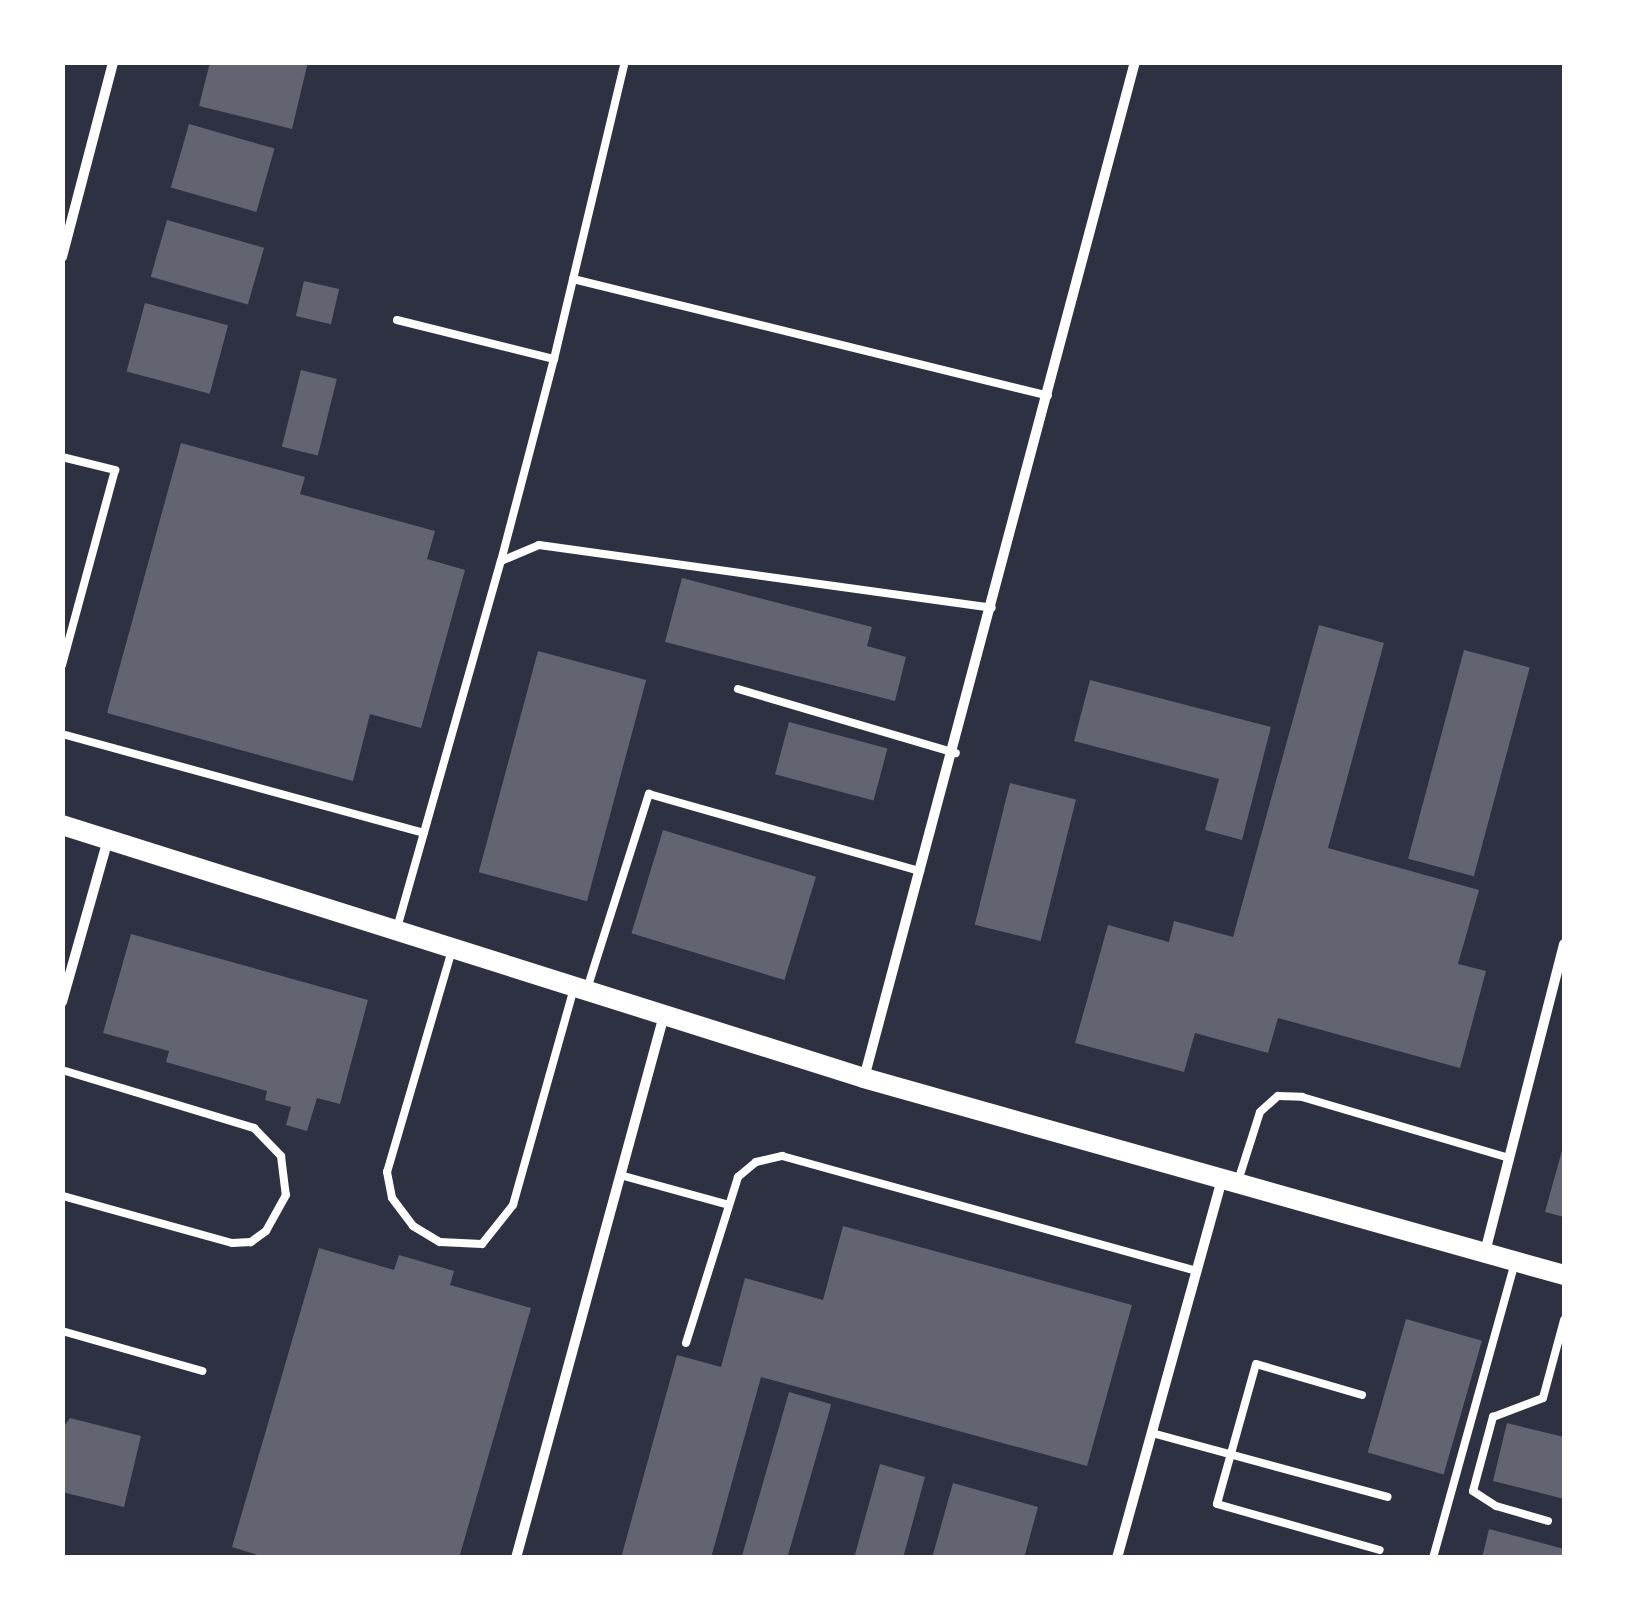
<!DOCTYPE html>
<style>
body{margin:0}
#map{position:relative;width:1627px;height:1620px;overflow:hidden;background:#2d3142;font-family:"DejaVu Sans",sans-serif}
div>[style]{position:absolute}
.building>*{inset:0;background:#626471;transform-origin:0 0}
.service>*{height:8px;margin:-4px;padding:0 4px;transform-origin:4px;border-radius:4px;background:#fff}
.minor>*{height:10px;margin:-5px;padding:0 5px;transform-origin:5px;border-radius:5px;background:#fff}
.secondary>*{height:20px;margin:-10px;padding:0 10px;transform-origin:10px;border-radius:10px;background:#fff}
span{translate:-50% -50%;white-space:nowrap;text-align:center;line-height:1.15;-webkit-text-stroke:9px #fff;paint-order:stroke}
.frame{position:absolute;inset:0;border:65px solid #fff;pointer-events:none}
</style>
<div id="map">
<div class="building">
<div style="clip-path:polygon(210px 62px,308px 62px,292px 129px,199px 106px)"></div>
<div style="left:189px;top:124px;width:89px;height:66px;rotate:16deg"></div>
<div style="left:167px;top:220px;width:101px;height:59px;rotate:16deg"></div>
<div style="left:304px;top:281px;width:36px;height:36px;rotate:13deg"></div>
<div style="left:145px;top:303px;width:86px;height:71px;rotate:15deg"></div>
<div style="left:301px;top:370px;width:37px;height:79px;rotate:14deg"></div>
<div style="clip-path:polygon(181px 443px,305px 477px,300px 494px,435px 531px,427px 559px,465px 570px,421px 728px,370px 714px,353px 781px,107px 713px)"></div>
<div style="clip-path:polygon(682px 578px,872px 627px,867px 646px,906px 657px,895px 701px,665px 642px)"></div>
<div style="clip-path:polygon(1319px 625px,1384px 643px,1328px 848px,1479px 890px,1458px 964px,1486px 971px,1460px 1068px,1278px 1018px,1268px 1053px,1195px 1033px,1184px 1072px,1075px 1043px,1108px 925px,1169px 942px,1174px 921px,1233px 937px)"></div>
<div style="left:1464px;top:650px;width:68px;height:216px;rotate:15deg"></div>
<div style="left:538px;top:651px;width:112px;height:229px;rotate:15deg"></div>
<div style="clip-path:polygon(1090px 680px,1271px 727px,1242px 840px,1205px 830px,1219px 779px,1074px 741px)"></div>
<div style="left:789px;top:722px;width:102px;height:54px;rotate:15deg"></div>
<div style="left:1010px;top:783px;width:68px;height:146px;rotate:14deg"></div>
<div style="left:663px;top:830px;width:160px;height:108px;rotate:17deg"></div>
<div style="clip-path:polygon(131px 934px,368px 1000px,340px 1104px,317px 1098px,307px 1131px,286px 1125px,291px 1107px,265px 1100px,267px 1091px,166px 1062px,169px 1051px,103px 1033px)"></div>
<div style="clip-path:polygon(1563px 1147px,1564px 1147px,1564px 1217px,1545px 1212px)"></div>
<div style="clip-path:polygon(843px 1226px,1132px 1305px,1087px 1466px,761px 1377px,711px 1558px,621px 1558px,677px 1355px,721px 1367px,745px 1278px,823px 1300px)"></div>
<div style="clip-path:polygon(319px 1248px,394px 1270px,399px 1255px,454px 1271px,450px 1285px,531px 1308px,459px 1558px,267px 1558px,232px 1547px)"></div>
<div style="left:1406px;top:1319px;width:79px;height:139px;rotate:16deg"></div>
<div style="left:789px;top:1392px;width:44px;height:172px;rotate:16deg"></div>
<div style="clip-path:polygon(70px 1418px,141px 1436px,124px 1507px,62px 1492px,62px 1429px)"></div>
<div style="clip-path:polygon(1507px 1423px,1564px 1437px,1564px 1499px,1493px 1481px)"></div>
<div style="clip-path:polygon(880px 1464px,925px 1477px,903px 1558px,854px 1558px)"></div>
<div style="clip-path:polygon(953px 1483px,1038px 1507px,1024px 1558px,932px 1558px)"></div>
<div style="clip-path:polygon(1489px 1529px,1564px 1549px,1564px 1558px,1482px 1558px)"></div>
</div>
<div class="service">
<div style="left:573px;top:279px;width:489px;rotate:13.8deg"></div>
<div style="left:397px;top:320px;width:162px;rotate:14deg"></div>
<div style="left:554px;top:359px;width:305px;rotate:-76.6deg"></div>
<div style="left:62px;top:457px;width:55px;rotate:13.8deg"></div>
<div style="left:115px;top:470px;width:202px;rotate:105.2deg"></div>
<div style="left:501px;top:561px;width:209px;rotate:-75.3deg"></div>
<div style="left:738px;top:689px;width:227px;rotate:16.4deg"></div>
<div style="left:62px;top:734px;width:375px;rotate:15.3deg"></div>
<div style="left:397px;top:928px;width:381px;rotate:-74.2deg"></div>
<div style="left:501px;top:561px;width:41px;rotate:-22.8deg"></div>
<div style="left:539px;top:545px;width:457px;rotate:7.9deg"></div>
<div style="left:452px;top:950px;width:231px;rotate:106.3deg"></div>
<div style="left:387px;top:1172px;width:26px;rotate:79deg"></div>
<div style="left:392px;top:1198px;width:35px;rotate:53deg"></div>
<div style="left:413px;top:1226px;width:31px;rotate:31deg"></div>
<div style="left:440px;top:1242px;width:42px;rotate:2.7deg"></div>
<div style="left:482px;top:1244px;width:50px;rotate:-51.5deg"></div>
<div style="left:513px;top:1205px;width:222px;rotate:-74.3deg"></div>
<div style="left:587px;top:989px;width:205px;rotate:-72.4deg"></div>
<div style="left:649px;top:794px;width:282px;rotate:15.9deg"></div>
<div style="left:62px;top:1070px;width:201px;rotate:16.8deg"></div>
<div style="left:254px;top:1128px;width:39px;rotate:46deg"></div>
<div style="left:281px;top:1156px;width:39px;rotate:83deg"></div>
<div style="left:286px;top:1195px;width:41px;rotate:119.1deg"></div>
<div style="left:266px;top:1231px;width:19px;rotate:144deg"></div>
<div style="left:251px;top:1242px;width:19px;rotate:177deg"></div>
<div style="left:232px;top:1243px;width:176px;rotate:-164.5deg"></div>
<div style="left:620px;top:1175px;width:109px;rotate:15.4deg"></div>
<div style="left:1238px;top:1181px;width:72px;rotate:-72.3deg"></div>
<div style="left:1260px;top:1112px;width:24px;rotate:-42deg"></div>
<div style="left:1278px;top:1096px;width:24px;rotate:2deg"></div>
<div style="left:1302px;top:1097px;width:216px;rotate:16.4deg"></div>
<div style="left:62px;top:1331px;width:146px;rotate:15.9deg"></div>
<div style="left:686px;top:1343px;width:174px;rotate:-72.6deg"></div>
<div style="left:738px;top:1177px;width:23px;rotate:-40deg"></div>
<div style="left:756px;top:1162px;width:27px;rotate:-13deg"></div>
<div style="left:782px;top:1156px;width:430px;rotate:15.5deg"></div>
<div style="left:1362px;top:1395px;width:110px;rotate:-163.7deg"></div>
<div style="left:1256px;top:1364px;width:145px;rotate:105.6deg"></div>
<div style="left:1217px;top:1504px;width:169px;rotate:15.8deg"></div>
<div style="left:1152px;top:1433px;width:244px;rotate:15.2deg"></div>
<div style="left:1548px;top:1521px;width:54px;rotate:-163.9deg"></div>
<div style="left:1496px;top:1506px;width:27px;rotate:-147deg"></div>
<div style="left:1473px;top:1491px;width:77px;rotate:-74.9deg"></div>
<div style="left:1493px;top:1417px;width:53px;rotate:-20.8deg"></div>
<div style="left:1543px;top:1398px;width:81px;rotate:-74.9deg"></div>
<div style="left:1433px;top:1558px;width:303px;rotate:-74.5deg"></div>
</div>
<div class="minor">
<div style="left:62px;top:257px;width:202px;rotate:-75.3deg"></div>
<div style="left:62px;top:1002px;width:169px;rotate:-74.2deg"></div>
<div style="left:864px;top:1078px;width:1052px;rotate:-75.07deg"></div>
<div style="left:1485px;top:1252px;width:318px;rotate:-75.6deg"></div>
<div style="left:516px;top:1558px;width:563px;rotate:-74.75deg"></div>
<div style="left:1117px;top:1558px;width:389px;rotate:-74.5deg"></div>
</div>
<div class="secondary">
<div style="left:62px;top:825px;width:841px;rotate:17.51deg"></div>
<div style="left:864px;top:1078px;width:727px;rotate:15.72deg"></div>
</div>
<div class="frame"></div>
</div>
